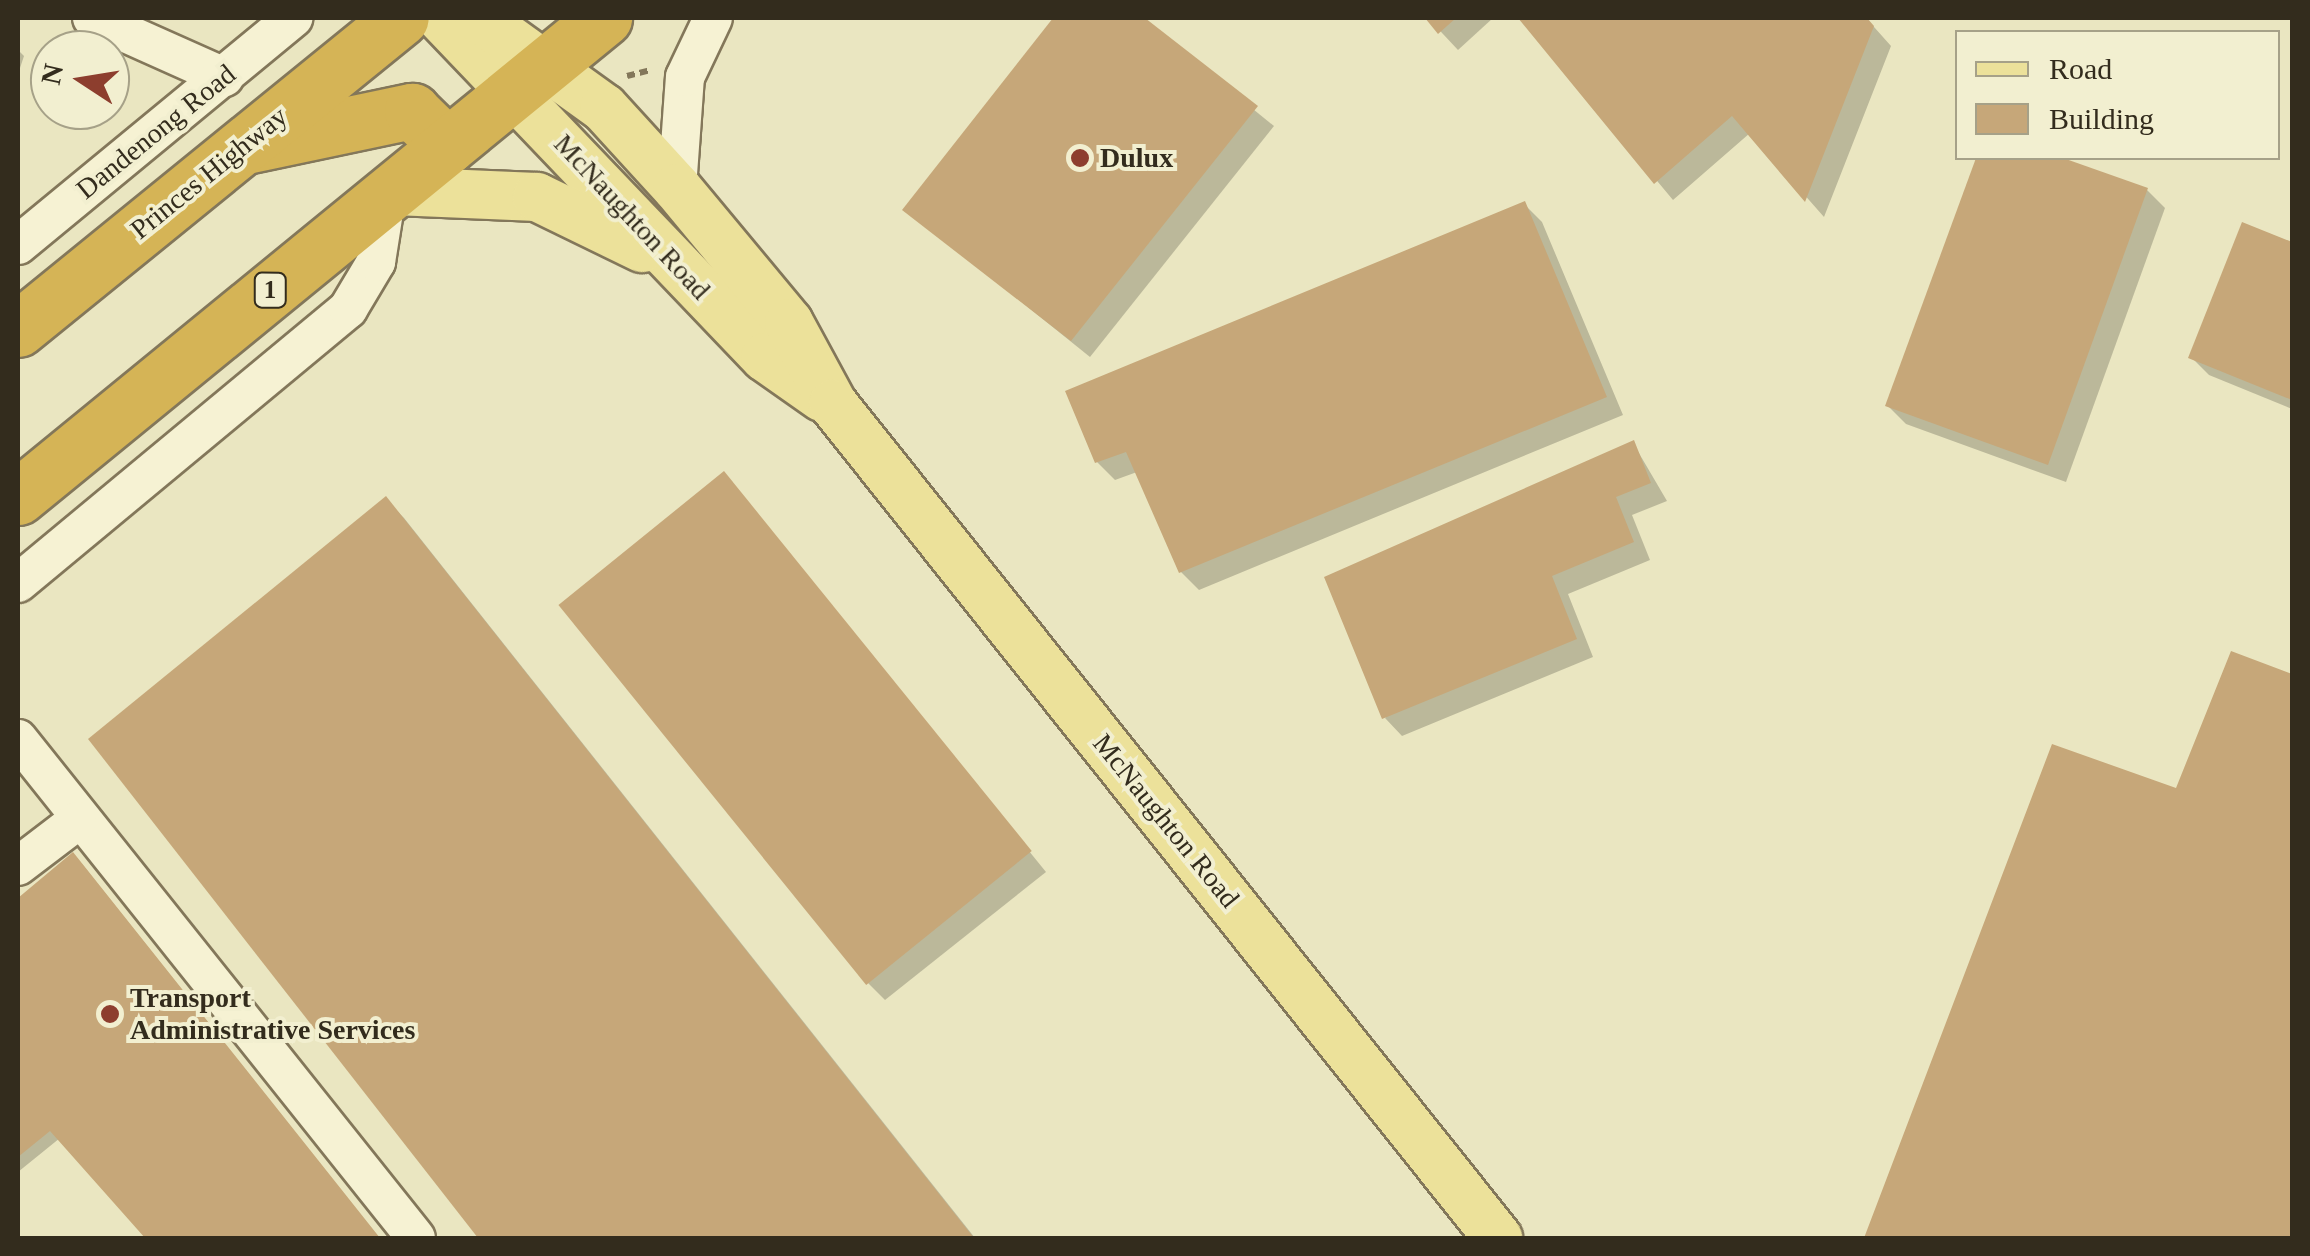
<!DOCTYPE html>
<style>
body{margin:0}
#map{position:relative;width:2310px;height:1256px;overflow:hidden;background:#eae6c1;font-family:"Times New Roman",serif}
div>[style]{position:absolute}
.shadow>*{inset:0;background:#0003}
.building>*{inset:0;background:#c6a779;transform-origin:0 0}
.path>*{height:6px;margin-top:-3px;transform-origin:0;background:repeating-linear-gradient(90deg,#83775a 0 8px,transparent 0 13px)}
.roads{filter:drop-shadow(2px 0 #83775a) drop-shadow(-2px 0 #83775a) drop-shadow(0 2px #83775a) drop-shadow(0 -2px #83775a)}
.minor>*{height:38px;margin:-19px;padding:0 19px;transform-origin:19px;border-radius:19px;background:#f6f2d3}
.major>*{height:48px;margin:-24px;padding:0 24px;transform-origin:24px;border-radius:24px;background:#ece19a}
.highway>*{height:55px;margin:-27.5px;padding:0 27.5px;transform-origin:27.5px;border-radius:27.5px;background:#d5b456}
.dots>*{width:28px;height:28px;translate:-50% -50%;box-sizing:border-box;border:5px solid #f2efd0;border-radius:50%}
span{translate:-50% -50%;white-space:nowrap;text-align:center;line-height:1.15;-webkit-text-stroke:8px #f2efd0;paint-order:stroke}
.shield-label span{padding:2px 8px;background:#f2efd0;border:2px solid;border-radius:8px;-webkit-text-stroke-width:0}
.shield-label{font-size:25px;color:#332c1d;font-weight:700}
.street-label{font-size:28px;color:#332c1d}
.poi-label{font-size:28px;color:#332c1d;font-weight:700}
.left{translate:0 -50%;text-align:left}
.frame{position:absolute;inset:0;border:20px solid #332c1d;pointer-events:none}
.legend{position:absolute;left:1955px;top:30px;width:325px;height:130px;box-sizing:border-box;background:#f2efd0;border:2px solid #a6a188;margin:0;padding:12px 18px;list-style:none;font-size:30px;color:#332c1d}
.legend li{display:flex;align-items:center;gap:20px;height:50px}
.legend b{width:50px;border:2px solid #a6a188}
.north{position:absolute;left:30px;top:30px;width:100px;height:100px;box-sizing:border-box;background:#f2efd0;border:2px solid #a6a188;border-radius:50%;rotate:282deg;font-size:28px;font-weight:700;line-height:40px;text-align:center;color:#332c1d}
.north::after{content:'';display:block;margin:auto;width:35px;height:45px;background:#8d3e2e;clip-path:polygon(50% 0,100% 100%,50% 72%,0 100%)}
</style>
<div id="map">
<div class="shadow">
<div style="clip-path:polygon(1057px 18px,1141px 18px,1274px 126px,1090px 357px,906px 209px)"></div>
<div style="clip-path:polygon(1428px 18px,1493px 18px,1458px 50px)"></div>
<div style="clip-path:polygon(1521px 18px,1866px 18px,1891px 46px,1824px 217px,1750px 133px,1673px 200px)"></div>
<div style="clip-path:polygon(18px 50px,24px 56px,18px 74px)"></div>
<div style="clip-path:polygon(1978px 158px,2056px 158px,2147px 190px,2165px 208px,2066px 482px,1906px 424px,1888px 406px)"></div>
<div style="clip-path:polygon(1524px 204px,1542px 222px,1623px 415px,1199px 590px,1181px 572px,1137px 472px,1115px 480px,1097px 462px)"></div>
<div style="clip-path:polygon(2244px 225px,2292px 245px,2292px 409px,2209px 375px,2191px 357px)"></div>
<div style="clip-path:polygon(1633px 443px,1667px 501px,1632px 515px,1650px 560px,1568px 594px,1593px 657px,1402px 736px,1385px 718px)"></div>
<div style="clip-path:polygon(723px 474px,1046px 872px,885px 1000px,867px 982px)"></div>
<div style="clip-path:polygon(386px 500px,404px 518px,975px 1238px,481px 1238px,92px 740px)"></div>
<div style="clip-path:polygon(2232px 654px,2292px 677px,2292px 1238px,1867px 1238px,2054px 747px,2177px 791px)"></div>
<div style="clip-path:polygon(73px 855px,82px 864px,379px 1238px,149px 1238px,60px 1138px,18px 1172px,18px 901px)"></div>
</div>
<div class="building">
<div style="clip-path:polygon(1053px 18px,1145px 18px,1258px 106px,1071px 341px,902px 210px)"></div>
<div style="clip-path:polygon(1425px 18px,1456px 18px,1438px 34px)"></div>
<div style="clip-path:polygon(1518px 18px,1867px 18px,1874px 26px,1805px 202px,1732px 116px,1654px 184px)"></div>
<div style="clip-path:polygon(1976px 158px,2063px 158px,2148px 188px,2048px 465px,1885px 406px)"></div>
<div style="clip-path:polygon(1525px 201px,1607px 397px,1179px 573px,1126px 452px,1095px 463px,1065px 391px)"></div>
<div style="clip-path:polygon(2242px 222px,2292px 242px,2292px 400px,2188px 358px)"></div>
<div style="clip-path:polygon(1634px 440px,1651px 483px,1616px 497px,1634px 542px,1552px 576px,1577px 639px,1382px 719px,1324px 577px)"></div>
<div style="left:724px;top:471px;width:489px;height:213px;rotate:51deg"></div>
<div style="clip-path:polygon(386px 496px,974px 1238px,478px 1238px,88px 739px)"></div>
<div style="clip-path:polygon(2231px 651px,2292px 674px,2292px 1238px,1864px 1238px,2052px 744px,2176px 788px)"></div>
<div style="clip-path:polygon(73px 852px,380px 1238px,145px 1238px,50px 1131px,18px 1157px,18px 898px)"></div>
</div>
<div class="path">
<div style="left:627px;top:76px;width:25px;rotate:-14deg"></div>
</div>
<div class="roads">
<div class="minor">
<div style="left:92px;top:18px;width:145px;rotate:24.1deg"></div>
<div style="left:677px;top:188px;width:111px;rotate:-85.9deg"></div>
<div style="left:685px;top:77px;width:65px;rotate:-64.6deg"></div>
<div style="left:18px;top:245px;width:357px;rotate:-39.5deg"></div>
<div style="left:18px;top:583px;width:429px;rotate:-39.7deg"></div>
<div style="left:348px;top:309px;width:55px;rotate:-59.2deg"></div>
<div style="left:376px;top:262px;width:64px;rotate:-81deg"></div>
<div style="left:18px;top:739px;width:638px;rotate:51.42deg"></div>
<div style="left:18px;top:866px;width:74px;rotate:-37.3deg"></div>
</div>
<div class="major">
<div style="left:441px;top:18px;width:469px;rotate:46.3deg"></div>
<div style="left:765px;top:357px;width:70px;rotate:35.1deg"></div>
<div style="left:479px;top:18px;width:154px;rotate:35.8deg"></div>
<div style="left:604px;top:108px;width:108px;rotate:47.6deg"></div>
<div style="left:677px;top:188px;width:175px;rotate:50.3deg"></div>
<div style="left:789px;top:323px;width:92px;rotate:61.5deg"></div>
<div style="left:833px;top:404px;width:1067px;rotate:51.43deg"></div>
<div style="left:395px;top:191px;width:142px;rotate:2.4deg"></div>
<div style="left:537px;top:197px;width:117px;rotate:25.9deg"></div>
</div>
<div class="highway">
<div style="left:250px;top:145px;width:166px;rotate:-11.9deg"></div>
<div style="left:412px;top:111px;width:50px;rotate:44.2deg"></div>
<div style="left:18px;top:329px;width:493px;rotate:-39.1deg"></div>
<div style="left:18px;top:497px;width:757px;rotate:-39.26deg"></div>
</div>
</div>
<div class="dots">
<div style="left:1080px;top:158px;background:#8d3e2e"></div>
<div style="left:110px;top:1014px;background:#8d3e2e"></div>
</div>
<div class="shield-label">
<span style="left:270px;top:290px">1</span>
</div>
<div class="street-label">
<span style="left:156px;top:132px;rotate:-39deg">Dandenong Road</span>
<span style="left:209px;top:173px;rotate:-39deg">Princes Highway</span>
<span style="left:632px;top:217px;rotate:47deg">McNaughton Road</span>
<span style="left:1166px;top:821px;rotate:51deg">McNaughton Road</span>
</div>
<div class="poi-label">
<span class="left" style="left:1100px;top:158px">Dulux</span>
<span class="left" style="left:130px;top:1014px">Transport<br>Administrative Services</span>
</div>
<div class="frame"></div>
<ul class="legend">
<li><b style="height:12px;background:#ece19a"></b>Road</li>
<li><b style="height:28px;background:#c6a779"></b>Building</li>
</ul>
<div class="north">N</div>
</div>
